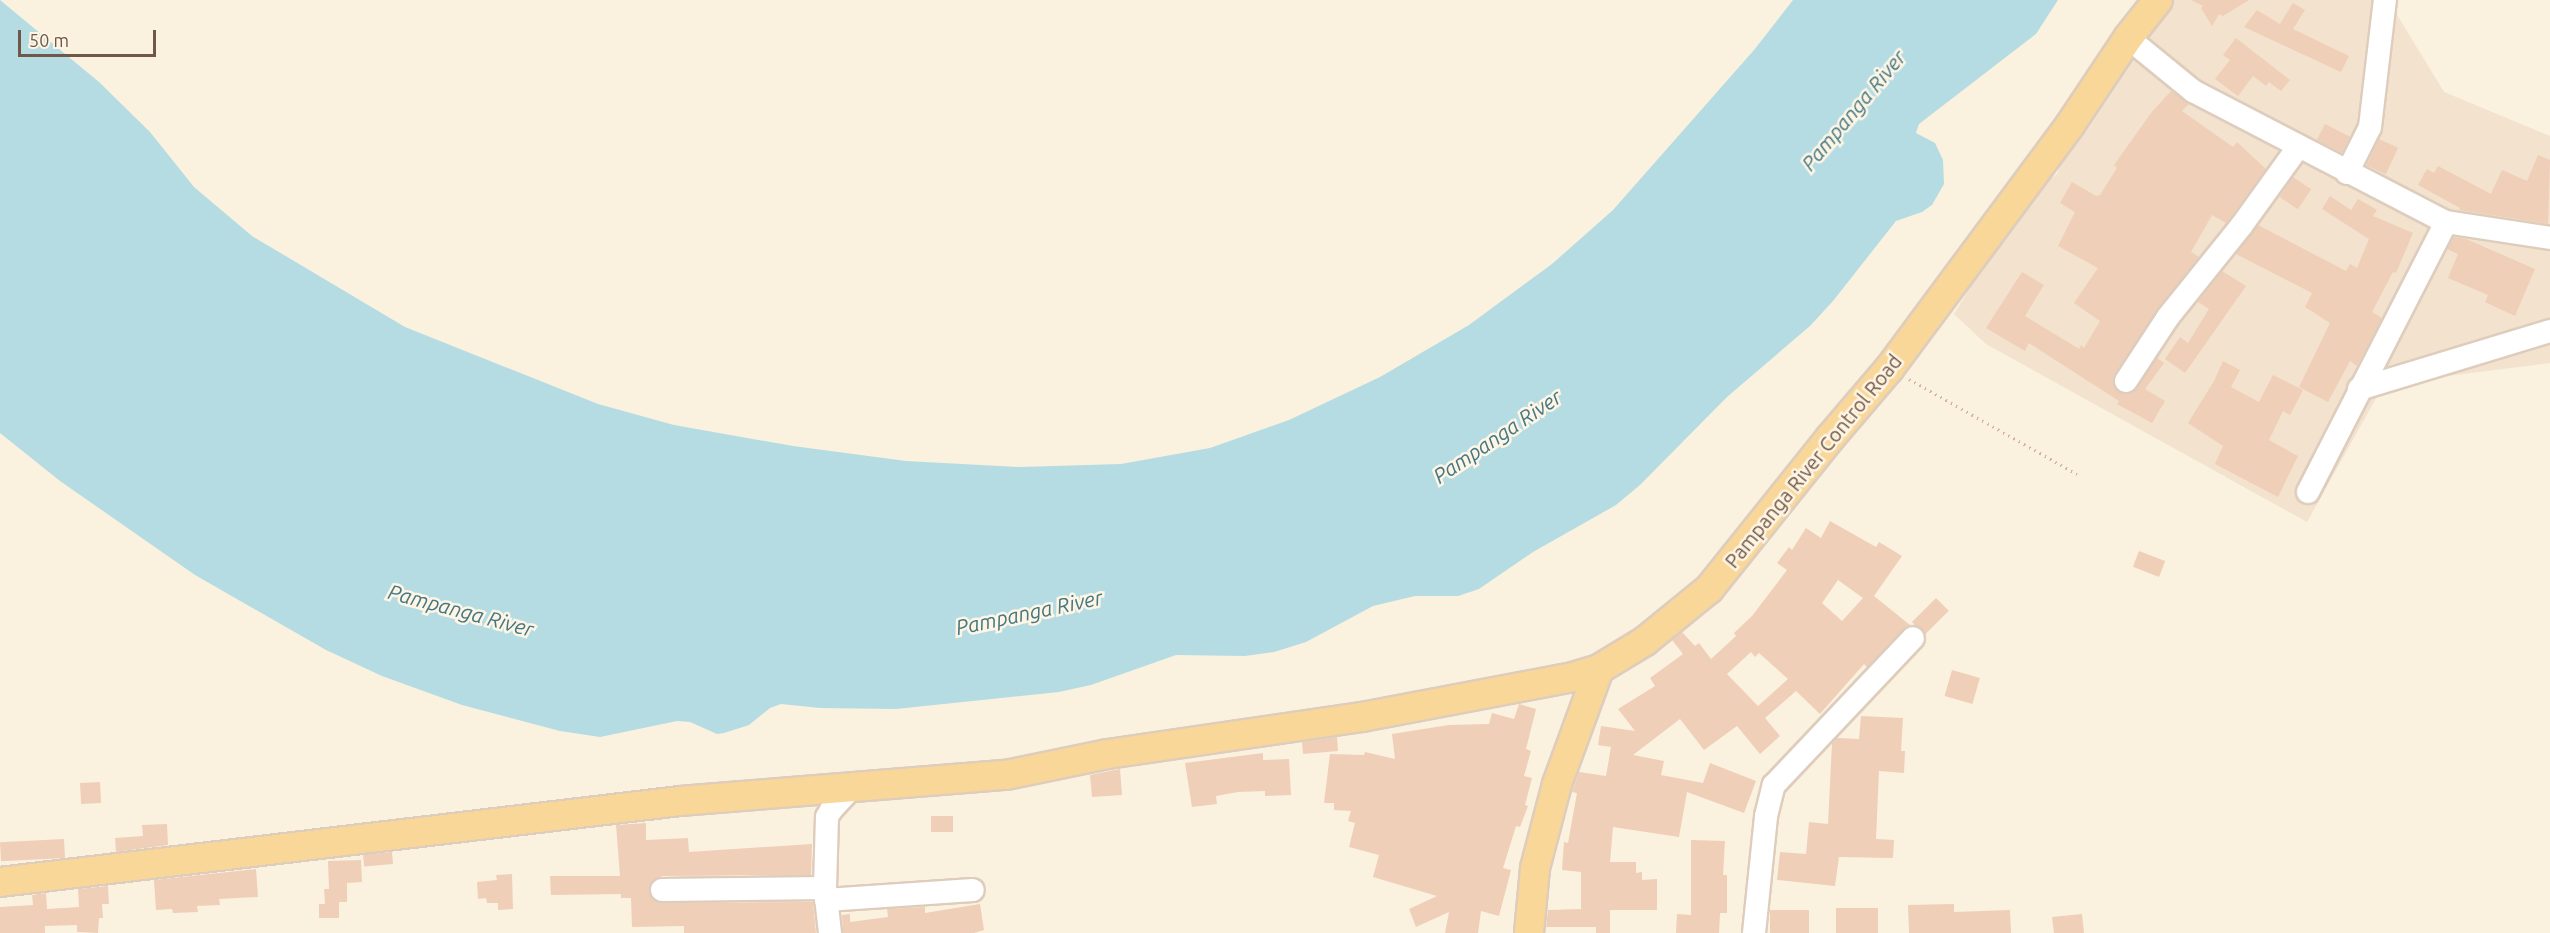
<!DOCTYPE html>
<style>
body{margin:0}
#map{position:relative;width:2550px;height:933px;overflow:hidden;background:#fbf1df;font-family:Ubuntu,sans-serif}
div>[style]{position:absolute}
.residential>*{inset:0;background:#f2e2ce}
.water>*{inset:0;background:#b5dce3}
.building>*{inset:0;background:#efcfb8;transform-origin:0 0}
.path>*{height:3px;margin-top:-1.5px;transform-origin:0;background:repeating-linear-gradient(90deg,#d4b29c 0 1.5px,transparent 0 6px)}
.roads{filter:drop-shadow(2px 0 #decdbc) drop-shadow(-2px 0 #decdbc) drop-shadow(0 2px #decdbc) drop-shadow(0 -2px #decdbc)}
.minor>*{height:22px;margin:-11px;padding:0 11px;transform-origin:11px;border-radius:11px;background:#fff}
.major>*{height:28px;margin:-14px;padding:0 14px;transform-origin:14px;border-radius:14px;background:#f8d799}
span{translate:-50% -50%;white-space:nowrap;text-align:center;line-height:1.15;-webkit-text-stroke:5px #fef5e5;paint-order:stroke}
.street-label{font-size:20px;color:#705748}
.water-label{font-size:21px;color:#437884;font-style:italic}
.scale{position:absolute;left:18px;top:30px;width:138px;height:27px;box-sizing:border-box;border:3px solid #705748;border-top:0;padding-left:8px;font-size:18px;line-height:21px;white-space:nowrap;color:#705748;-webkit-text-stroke:4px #fef5e5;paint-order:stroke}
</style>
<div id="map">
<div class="residential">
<div style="clip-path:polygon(2163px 0,2388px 0,2444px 92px,2550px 136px,2550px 363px,2384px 384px,2307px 522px,1986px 344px,1954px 314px,2018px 210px,2042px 185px,2058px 173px,2061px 146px)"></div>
</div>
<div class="water">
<div style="clip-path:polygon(0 0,99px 82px,150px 132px,194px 187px,252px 236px,405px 327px,598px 404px,674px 425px,793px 446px,906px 461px,1020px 467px,1121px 464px,1210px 448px,1289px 420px,1380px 377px,1469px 325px,1552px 264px,1613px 210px,1754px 50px,1793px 0,2058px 0,2036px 34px,1919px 124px,1916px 133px,1935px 143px,1943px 160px,1944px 184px,1932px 205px,1922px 212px,1896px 221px,1833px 301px,1810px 326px,1727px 397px,1640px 485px,1616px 505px,1533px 552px,1479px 589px,1458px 596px,1415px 596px,1373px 606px,1306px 642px,1274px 652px,1245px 656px,1176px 655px,1091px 685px,1059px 692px,896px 709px,820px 708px,781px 704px,770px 708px,749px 725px,724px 733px,717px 734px,690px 722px,677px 721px,600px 737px,560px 731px,462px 705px,382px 676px,326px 650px,195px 575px,60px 481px,0 433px)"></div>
</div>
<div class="building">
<div style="clip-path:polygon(2191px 0,2249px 0,2223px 16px,2219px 14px,2212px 26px,2201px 8px,2203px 6px)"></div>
<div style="clip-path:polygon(2293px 3px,2305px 10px,2293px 29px,2349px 56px,2341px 72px,2244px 27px,2257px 10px,2280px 24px)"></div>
<div style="clip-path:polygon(2236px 38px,2290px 80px,2281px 91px,2269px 82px,2266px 86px,2253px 76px,2238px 96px,2215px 79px,2230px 60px,2223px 55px)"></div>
<div style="clip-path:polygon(2171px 91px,2189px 104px,2182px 111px,2233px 147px,2237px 142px,2266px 169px,2226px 223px,2212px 215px,2191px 252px,2199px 257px,2157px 310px,2114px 374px,2113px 381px,2118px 392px,2132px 393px,2157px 358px,2164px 363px,2145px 389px,2165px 401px,2152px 423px,2117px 404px,2119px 401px,2029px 343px,2025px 351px,1986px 328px,2022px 272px,2044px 285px,2025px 316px,2079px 349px,2081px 345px,2084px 348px,2100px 321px,2074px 303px,2098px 268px,2058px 246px,2075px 212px,2060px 203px,2072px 182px,2096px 196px,2100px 195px,2117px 168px,2114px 165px,2151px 113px)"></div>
<div style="left:2325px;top:124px;width:28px;height:18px;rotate:27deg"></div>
<div style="left:2379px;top:139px;width:21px;height:29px;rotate:25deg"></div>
<div style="clip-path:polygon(2538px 155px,2550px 160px,2548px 224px,2459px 210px,2460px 208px,2418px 185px,2427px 169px,2434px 173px,2438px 166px,2491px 194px,2502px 170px,2527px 181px)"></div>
<div style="left:2293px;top:177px;width:22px;height:24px;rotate:34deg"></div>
<div style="clip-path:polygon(2330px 196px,2351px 210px,2358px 199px,2377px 210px,2373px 216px,2413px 233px,2396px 273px,2393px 272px,2372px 312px,2382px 318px,2357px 366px,2350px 361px,2328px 402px,2299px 387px,2330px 323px,2305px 307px,2312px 293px,2236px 254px,2258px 225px,2346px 271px,2350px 264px,2357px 268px,2369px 239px,2322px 209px)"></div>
<div style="clip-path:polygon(2454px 237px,2466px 239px,2535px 269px,2515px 316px,2485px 302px,2488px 295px,2448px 278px,2458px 254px,2447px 249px)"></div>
<div style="clip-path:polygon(2222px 271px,2246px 286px,2185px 373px,2165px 359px,2180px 337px,2188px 343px,2209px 309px,2198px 302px)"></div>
<div style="clip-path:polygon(2223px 361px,2240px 370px,2231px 387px,2259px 402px,2273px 375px,2303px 390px,2290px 415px,2283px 411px,2269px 440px,2298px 456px,2278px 497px,2215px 464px,2223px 446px,2188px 423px,2214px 381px)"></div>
<div style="clip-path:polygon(evenodd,1830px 521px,1876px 547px,1879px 542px,1902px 556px,1874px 596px,1910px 625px,1867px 667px,1864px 664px,1820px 714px,1796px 691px,1765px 718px,1780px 736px,1760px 754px,1737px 726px,1704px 750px,1680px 719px,1633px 755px,1664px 761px,1661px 775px,1703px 783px,1710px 763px,1756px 781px,1744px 813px,1687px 792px,1679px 837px,1613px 827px,1610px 862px,1636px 862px,1636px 873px,1642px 872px,1642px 880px,1657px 879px,1657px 910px,1610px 910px,1610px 933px,1596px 933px,1596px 927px,1546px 927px,1548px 910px,1581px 909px,1581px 872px,1562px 870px,1564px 842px,1568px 843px,1577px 793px,1572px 792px,1579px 772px,1606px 776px,1611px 747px,1598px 745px,1601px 726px,1635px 731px,1618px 709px,1655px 686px,1650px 678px,1683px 654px,1672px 640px,1682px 632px,1695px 646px,1699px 643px,1711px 659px,1736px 636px,1734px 633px,1752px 616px,1787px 570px,1777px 563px,1789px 547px,1792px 550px,1806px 528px,1821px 538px,1830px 521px,1838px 580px,1863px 598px,1842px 621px,1822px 603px,1838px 580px,1830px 521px,1751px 652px,1755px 657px,1759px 653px,1788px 679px,1758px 706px,1727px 674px,1751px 652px)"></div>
<div style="left:2139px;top:551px;width:28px;height:17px;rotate:21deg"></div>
<div style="left:1936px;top:598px;width:18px;height:34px;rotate:45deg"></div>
<div style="left:1952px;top:670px;width:29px;height:27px;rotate:16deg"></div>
<div style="clip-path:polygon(1519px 704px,1536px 709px,1526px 749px,1531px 751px,1524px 776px,1532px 778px,1525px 805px,1528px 806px,1520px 827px,1516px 826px,1503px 868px,1511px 870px,1499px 916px,1481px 911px,1478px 933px,1445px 933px,1449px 912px,1416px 927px,1409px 909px,1437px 896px,1373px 877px,1379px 855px,1349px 847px,1355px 823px,1348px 821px,1351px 811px,1334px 810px,1334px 803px,1324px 803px,1330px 754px,1364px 755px,1365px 752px,1395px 759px,1392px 734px,1449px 725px,1489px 724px,1492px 713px,1514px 719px)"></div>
<div style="clip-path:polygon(1861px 716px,1903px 718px,1901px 751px,1905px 751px,1904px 773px,1879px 771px,1876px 839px,1894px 840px,1893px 858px,1839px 857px,1835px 886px,1777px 880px,1780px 852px,1806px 854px,1809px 822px,1828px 824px,1832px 743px,1837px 738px,1859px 739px)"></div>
<div style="clip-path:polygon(1337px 737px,1338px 751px,1303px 754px,1302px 742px)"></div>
<div style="clip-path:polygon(1263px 753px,1263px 760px,1289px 759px,1291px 795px,1265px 796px,1265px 791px,1238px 792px,1216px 796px,1217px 804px,1192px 807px,1185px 763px)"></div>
<div style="clip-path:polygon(1120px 769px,1122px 795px,1092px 797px,1090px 775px)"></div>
<div style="left:100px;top:782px;width:21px;height:20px;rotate:87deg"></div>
<div style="left:953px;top:816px;width:16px;height:22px;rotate:90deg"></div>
<div style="clip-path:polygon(646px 823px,646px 840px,688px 838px,689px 852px,812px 844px,811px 875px,662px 876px,651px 883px,649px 891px,655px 901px,662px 903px,813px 902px,816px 933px,684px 933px,684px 926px,632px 927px,631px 898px,621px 898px,621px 894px,551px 895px,550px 876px,620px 876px,616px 825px)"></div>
<div style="clip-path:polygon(167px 824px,168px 845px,116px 852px,115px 838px,143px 836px,142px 825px)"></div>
<div style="left:64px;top:839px;width:19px;height:64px;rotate:87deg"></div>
<div style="clip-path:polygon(1691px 840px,1725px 841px,1723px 875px,1727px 875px,1727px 913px,1720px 913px,1719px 933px,1676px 933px,1677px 914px,1691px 915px)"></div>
<div style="left:392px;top:852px;width:12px;height:29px;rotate:85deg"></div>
<div style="clip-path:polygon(361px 860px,362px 882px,347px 883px,347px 902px,339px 902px,339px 918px,319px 918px,319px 904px,325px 904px,324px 889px,329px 889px,328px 861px)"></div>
<div style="clip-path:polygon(256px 869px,258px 897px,219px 899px,220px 905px,197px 906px,198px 912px,173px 913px,172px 909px,156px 910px,154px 880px)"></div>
<div style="clip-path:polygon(512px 874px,513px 909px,498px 910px,498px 903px,487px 903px,486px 898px,478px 899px,477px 882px,497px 880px,496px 875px)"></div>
<div style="clip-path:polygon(108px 886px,109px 904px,102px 904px,103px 918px,99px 918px,98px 933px,77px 932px,77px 925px,45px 926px,45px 933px,0 933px,0 907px,33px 905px,32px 895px,46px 893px,47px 909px,79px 907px,78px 889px)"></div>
<div style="clip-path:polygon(980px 904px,984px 930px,974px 933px,843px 933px,842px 915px,850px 914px,850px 922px,888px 917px,887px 909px,925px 907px,925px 913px)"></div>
<div style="clip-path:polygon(1954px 904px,1954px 912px,2010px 910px,2011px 933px,1909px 933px,1908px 905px)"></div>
<div style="left:1878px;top:908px;width:25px;height:42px;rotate:90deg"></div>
<div style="left:1809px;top:910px;width:23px;height:39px;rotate:90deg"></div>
<div style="clip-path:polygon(2082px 914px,2084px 933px,2054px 933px,2052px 917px)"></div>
</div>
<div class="path">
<div style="left:1909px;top:379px;width:193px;rotate:29.5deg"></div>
</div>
<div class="roads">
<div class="minor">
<div style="left:2128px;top:38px;width:84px;rotate:39.2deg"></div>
<div style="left:2193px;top:91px;width:285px;rotate:27.4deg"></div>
<div style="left:2446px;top:222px;width:105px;rotate:8.7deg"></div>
<div style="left:2347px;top:173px;width:51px;rotate:-63.4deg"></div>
<div style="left:2370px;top:127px;width:128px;rotate:-83.3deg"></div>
<div style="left:2126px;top:381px;width:77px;rotate:-56.7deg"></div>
<div style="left:2168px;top:317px;width:118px;rotate:-51.2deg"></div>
<div style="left:2242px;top:225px;width:97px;rotate:-54.2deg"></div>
<div style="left:2359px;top:389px;width:200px;rotate:-16.9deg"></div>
<div style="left:2308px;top:492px;width:303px;rotate:-62.9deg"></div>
<div style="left:662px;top:890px;width:163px;rotate:-0.7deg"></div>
<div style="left:826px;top:900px;width:147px;rotate:-3.9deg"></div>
<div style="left:830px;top:933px;width:45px;rotate:-96.3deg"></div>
<div style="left:825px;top:888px;width:71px;rotate:-88.4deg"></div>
<div style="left:827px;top:817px;width:8px;rotate:-60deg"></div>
<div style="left:831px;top:810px;width:33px;rotate:-47deg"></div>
<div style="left:1754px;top:933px;width:118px;rotate:-84.1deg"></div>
<div style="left:1766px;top:816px;width:32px;rotate:-76deg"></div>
<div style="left:1774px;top:785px;width:202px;rotate:-46.6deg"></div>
</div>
<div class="major">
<div style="left:0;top:882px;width:685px;rotate:-6.79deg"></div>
<div style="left:680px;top:801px;width:327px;rotate:-4.6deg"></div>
<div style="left:1006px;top:775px;width:104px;rotate:-11.6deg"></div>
<div style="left:1108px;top:754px;width:257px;rotate:-8.3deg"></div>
<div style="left:1362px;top:717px;width:215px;rotate:-10.7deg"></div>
<div style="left:1573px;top:677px;width:27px;rotate:-17deg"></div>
<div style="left:1599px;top:669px;width:54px;rotate:-31.3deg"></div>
<div style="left:1645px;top:641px;width:82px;rotate:-39.1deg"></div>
<div style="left:1709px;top:589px;width:193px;rotate:-51.3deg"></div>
<div style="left:1830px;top:438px;width:91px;rotate:-49.5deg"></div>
<div style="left:1889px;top:369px;width:304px;rotate:-53.4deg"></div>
<div style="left:2070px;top:125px;width:105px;rotate:-56.3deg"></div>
<div style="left:2128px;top:38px;width:48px;rotate:-51.7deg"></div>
<div style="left:1529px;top:933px;width:65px;rotate:-84.7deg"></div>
<div style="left:1535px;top:868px;width:87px;rotate:-75.3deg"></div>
<div style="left:1557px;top:784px;width:122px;rotate:-69.9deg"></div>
</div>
</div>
<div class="street-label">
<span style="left:1813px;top:461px;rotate:-51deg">Pampanga River Control Road</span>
</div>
<div class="water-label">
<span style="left:1853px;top:110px;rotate:-50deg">Pampanga River</span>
<span style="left:1497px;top:436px;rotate:-34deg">Pampanga River</span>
<span style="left:461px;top:610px;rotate:15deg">Pampanga River</span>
<span style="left:1029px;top:612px;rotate:-12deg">Pampanga River</span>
</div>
<div class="scale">50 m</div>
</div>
